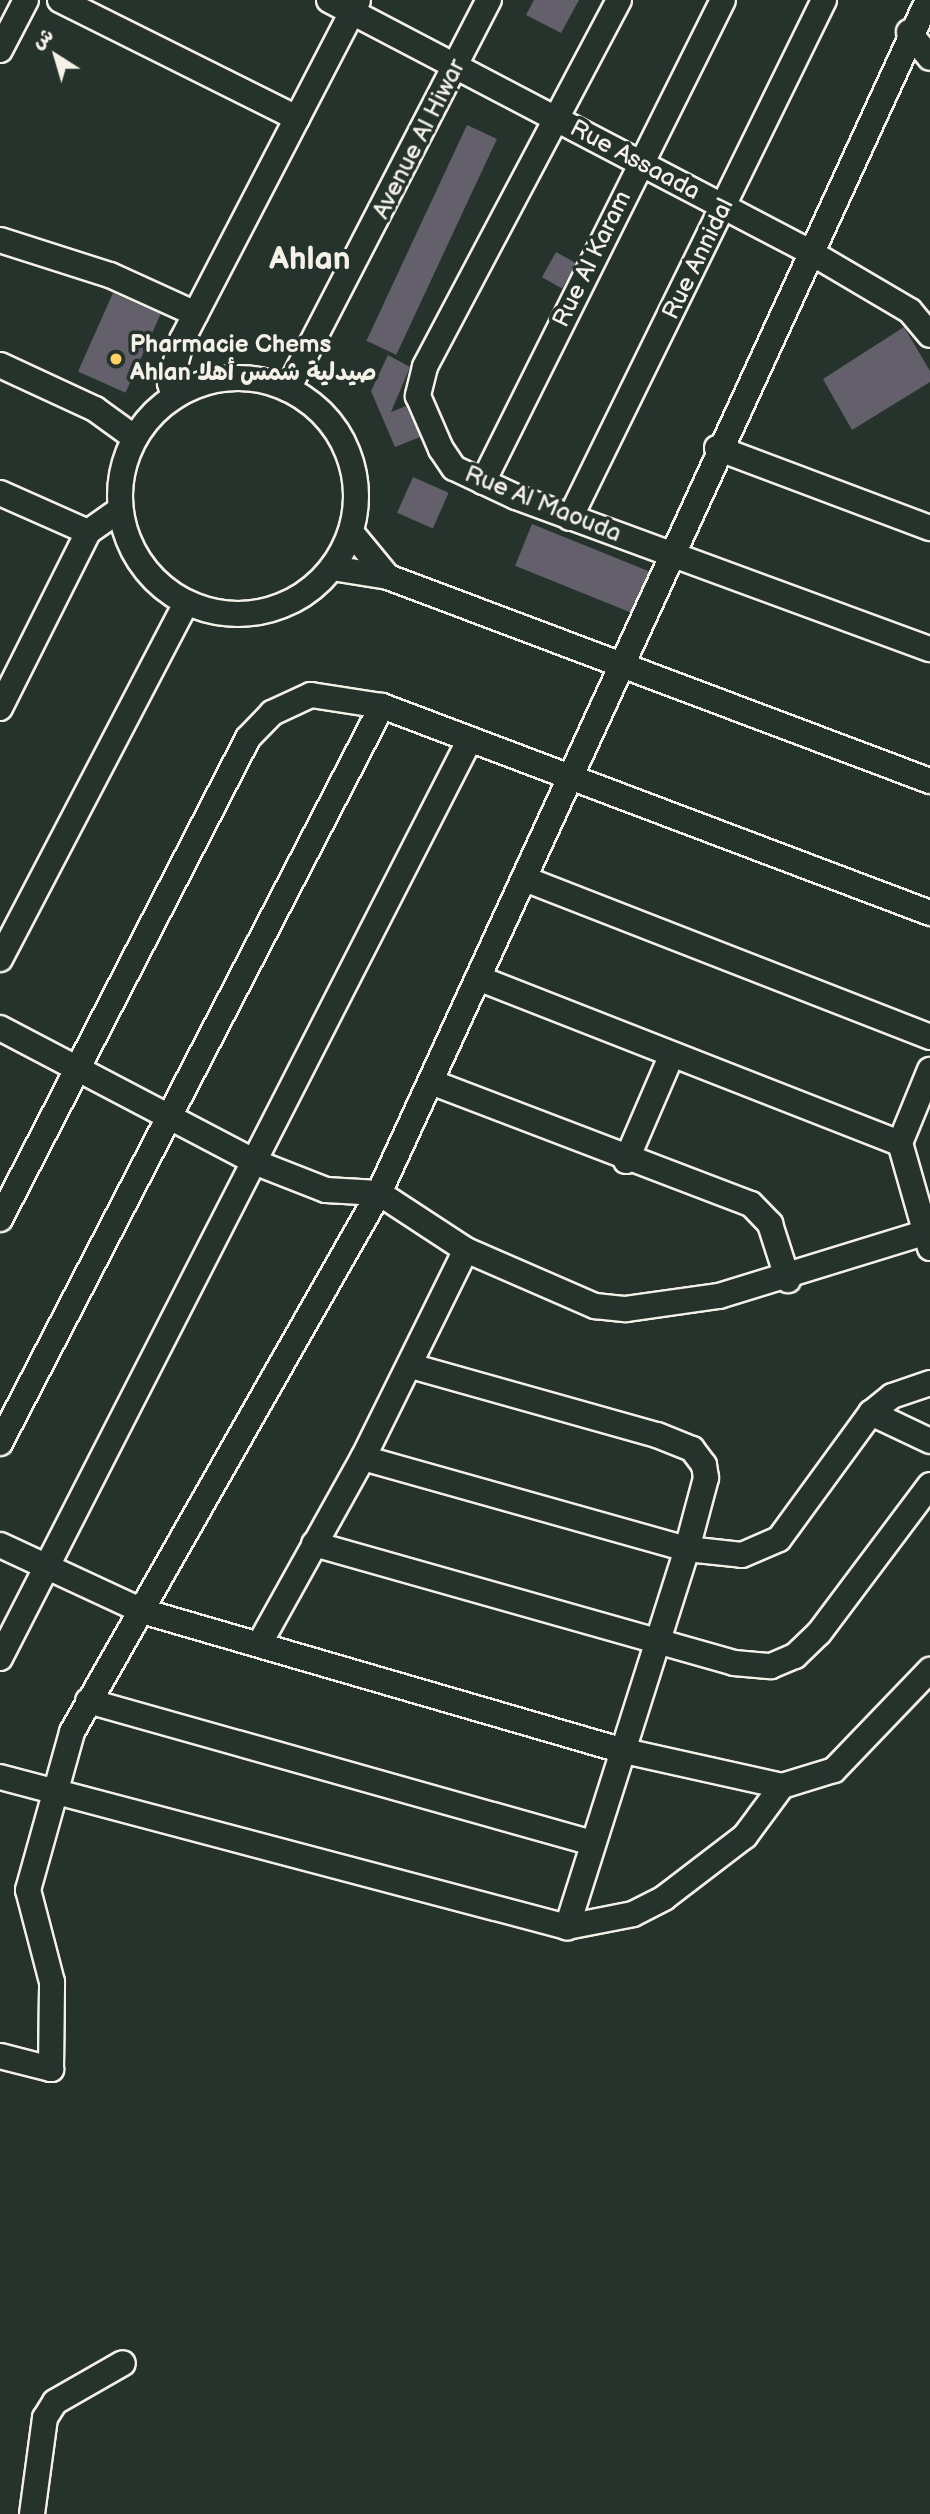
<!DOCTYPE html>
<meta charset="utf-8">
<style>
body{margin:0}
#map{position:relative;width:930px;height:2514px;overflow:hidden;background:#26332d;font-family:"Balsamiq Sans","Playpen Sans Arabic",sans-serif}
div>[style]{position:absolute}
.building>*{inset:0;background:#63606b;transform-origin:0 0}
.roads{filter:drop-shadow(2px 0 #f4f1e8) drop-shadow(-2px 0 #f4f1e8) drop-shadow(0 2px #f4f1e8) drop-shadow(0 -2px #f4f1e8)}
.minor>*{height:24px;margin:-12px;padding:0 12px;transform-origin:12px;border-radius:12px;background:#26332d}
.minor>.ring{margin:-12px;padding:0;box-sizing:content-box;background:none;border:24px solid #26332d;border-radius:50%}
.dots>*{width:19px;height:19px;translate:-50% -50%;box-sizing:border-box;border:4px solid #26332d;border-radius:50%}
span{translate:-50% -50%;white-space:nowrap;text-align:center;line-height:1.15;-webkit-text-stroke:7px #26332d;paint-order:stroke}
.street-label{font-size:24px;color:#f4f1e8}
.poi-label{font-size:24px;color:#f4f1e8;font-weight:700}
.left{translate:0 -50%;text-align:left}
.district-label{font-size:32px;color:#f4f1e8;font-weight:700}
.north{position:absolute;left:21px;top:21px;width:70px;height:70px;-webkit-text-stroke:5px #26332d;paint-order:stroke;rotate:323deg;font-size:19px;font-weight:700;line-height:28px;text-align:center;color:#f4f1e8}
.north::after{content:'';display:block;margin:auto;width:24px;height:32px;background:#f4f1e8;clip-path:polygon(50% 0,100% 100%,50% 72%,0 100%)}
</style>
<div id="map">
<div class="building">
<div style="clip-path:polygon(534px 0,579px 0,561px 33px,526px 15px)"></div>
<div style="left:467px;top:125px;width:33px;height:238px;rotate:25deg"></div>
<div style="left:556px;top:252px;width:23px;height:29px;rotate:29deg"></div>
<div style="left:113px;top:293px;width:52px;height:86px;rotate:24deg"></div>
<div style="clip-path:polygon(904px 327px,930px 371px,930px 382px,852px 430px,823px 379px)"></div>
<div style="clip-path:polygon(388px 355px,410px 367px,391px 412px,406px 406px,420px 437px,395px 447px,371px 391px)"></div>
<div style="left:413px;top:477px;width:39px;height:39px;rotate:24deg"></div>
<div style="left:532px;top:524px;width:126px;height:45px;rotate:22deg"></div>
</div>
<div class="roads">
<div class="minor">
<div style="left:60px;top:0;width:265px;rotate:26.5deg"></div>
<div style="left:329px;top:0;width:543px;rotate:27.65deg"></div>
<div style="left:810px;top:252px;width:116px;rotate:30.5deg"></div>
<div style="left:910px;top:311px;width:31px;rotate:50deg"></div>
<div style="left:619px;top:0;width:415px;rotate:117.9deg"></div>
<div style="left:425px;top:367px;width:30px;rotate:104deg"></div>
<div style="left:418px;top:396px;width:58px;rotate:66.5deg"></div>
<div style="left:441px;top:449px;width:23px;rotate:56deg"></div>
<div style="left:454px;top:468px;width:68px;rotate:25.1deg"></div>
<div style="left:516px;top:497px;width:441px;rotate:20.2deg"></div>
<div style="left:909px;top:32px;width:33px;rotate:51deg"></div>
<div style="left:0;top:50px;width:56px;rotate:-62.5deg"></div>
<div style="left:0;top:240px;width:115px;rotate:17.7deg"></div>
<div style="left:110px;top:275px;width:94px;rotate:24.4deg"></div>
<div style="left:0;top:365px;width:105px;rotate:24.9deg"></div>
<div style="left:95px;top:409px;width:49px;rotate:35.9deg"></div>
<div class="ring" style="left:120px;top:378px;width:212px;height:212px"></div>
<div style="left:288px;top:389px;width:438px;rotate:-62.7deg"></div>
<div style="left:174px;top:397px;width:15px;rotate:-106deg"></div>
<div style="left:170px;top:383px;width:45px;rotate:-74.4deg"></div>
<div style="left:182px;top:340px;width:382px;rotate:-62.6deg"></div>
<div style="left:717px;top:448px;width:228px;rotate:20.6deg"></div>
<div style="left:483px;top:482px;width:538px;rotate:-63.53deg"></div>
<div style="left:0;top:493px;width:96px;rotate:23.9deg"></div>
<div style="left:570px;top:518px;width:577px;rotate:-63.88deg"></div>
<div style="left:351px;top:532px;width:58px;rotate:50.6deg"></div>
<div style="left:332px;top:568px;width:57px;rotate:9.1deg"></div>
<div style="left:388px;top:577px;width:579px;rotate:20.63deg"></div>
<div style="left:0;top:708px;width:197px;rotate:-63.4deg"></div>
<div style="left:88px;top:532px;width:39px;rotate:-35deg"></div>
<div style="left:525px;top:879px;width:435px;rotate:21.3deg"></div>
<div style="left:0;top:959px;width:402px;rotate:-62.4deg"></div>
<div style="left:478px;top:978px;width:453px;rotate:21.4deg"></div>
<div style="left:0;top:1028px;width:290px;rotate:27.7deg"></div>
<div style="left:257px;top:1163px;width:74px;rotate:21.4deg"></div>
<div style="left:326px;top:1190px;width:53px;rotate:3.2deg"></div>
<div style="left:379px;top:1193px;width:104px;rotate:33.2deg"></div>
<div style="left:466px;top:1250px;width:141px;rotate:23.5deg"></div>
<div style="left:595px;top:1306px;width:31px;rotate:6deg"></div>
<div style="left:626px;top:1309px;width:94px;rotate:-8deg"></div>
<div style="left:719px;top:1296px;width:221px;rotate:-17.1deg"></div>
<div style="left:431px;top:1082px;width:342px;rotate:20.9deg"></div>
<div style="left:751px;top:1204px;width:28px;rotate:46deg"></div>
<div style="left:770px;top:1224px;width:59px;rotate:72.2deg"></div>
<div style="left:626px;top:1161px;width:116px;rotate:-66.7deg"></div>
<div style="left:0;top:1219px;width:541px;rotate:-62.72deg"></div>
<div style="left:248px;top:738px;width:35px;rotate:-46deg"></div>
<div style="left:272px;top:713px;width:43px;rotate:-24.8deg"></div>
<div style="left:311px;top:695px;width:72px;rotate:8.8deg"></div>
<div style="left:382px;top:706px;width:586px;rotate:20.69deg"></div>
<div style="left:930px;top:1248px;width:109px;rotate:-105.9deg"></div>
<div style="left:900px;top:1143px;width:79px;rotate:-67.7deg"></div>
<div style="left:411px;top:1366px;width:255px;rotate:15.7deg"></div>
<div style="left:657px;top:1435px;width:38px;rotate:22deg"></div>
<div style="left:692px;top:1449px;width:20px;rotate:53deg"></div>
<div style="left:704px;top:1465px;width:13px;rotate:81deg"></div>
<div style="left:706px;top:1478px;width:73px;rotate:105deg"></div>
<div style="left:687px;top:1549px;width:397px;rotate:107.6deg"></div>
<div style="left:871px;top:1413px;width:65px;rotate:25.4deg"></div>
<div style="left:0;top:1443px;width:830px;rotate:-62.6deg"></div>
<div style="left:363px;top:1458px;width:337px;rotate:15.7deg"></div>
<div style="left:687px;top:1549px;width:55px;rotate:6.2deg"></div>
<div style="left:742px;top:1555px;width:40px;rotate:-23.4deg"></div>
<div style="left:779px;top:1539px;width:156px;rotate:-53.9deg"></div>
<div style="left:871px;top:1413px;width:27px;rotate:-39deg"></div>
<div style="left:892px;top:1396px;width:40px;rotate:-18.9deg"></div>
<div style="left:314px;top:1544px;width:437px;rotate:15.8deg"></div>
<div style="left:734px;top:1663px;width:37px;rotate:5deg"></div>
<div style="left:771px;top:1666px;width:26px;rotate:-23deg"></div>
<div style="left:795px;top:1656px;width:33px;rotate:-44deg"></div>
<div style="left:819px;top:1633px;width:185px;rotate:-53.1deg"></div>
<div style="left:0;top:1545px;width:157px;rotate:24.9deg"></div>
<div style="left:142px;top:1611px;width:498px;rotate:16.2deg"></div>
<div style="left:620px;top:1750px;width:166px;rotate:12.5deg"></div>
<div style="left:782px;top:1786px;width:54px;rotate:-17.1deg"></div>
<div style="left:834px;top:1770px;width:139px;rotate:-46.2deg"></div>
<div style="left:261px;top:1641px;width:210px;rotate:-60.9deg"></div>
<div style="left:363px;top:1458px;width:232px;rotate:-63.7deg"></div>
<div style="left:0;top:1658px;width:1030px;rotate:-62.91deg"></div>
<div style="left:88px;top:1701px;width:524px;rotate:15.73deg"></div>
<div style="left:0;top:1777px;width:587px;rotate:14.82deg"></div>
<div style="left:567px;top:1927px;width:67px;rotate:-11.1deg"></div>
<div style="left:633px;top:1914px;width:35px;rotate:-27deg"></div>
<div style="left:664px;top:1898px;width:102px;rotate:-37.4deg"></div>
<div style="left:745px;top:1836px;width:62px;rotate:-53.5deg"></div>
<div style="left:0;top:2056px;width:53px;rotate:14.3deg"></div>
<div style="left:51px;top:2069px;width:87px;rotate:-89.3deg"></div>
<div style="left:52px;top:1982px;width:95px;rotate:-104.6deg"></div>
<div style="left:28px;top:1890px;width:164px;rotate:-74.4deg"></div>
<div style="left:72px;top:1732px;width:620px;rotate:-60.34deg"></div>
<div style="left:379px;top:1193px;width:1313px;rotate:-65.29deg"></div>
<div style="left:32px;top:2514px;width:97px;rotate:-82.3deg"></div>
<div style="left:45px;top:2418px;width:19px;rotate:-58deg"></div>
<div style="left:55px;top:2402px;width:78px;rotate:-29.8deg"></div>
</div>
</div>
<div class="dots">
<div style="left:116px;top:359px;background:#ffd166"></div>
</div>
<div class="street-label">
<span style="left:419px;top:139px;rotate:-63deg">Avenue Al Hiwar</span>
<span style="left:635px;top:160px;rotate:28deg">Rue Assaada</span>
<span style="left:592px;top:259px;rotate:-64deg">Rue Al Karam</span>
<span style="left:698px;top:259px;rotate:-64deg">Rue Annidal</span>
<span style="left:543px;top:504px;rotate:22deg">Rue Al Maouda</span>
</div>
<div class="poi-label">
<span class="left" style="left:130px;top:359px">Pharmacie Chems<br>Ahlan صيدلية شمس أهلا</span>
</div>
<div class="district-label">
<span style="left:310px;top:260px">Ahlan</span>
</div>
<div class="north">ش</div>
</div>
